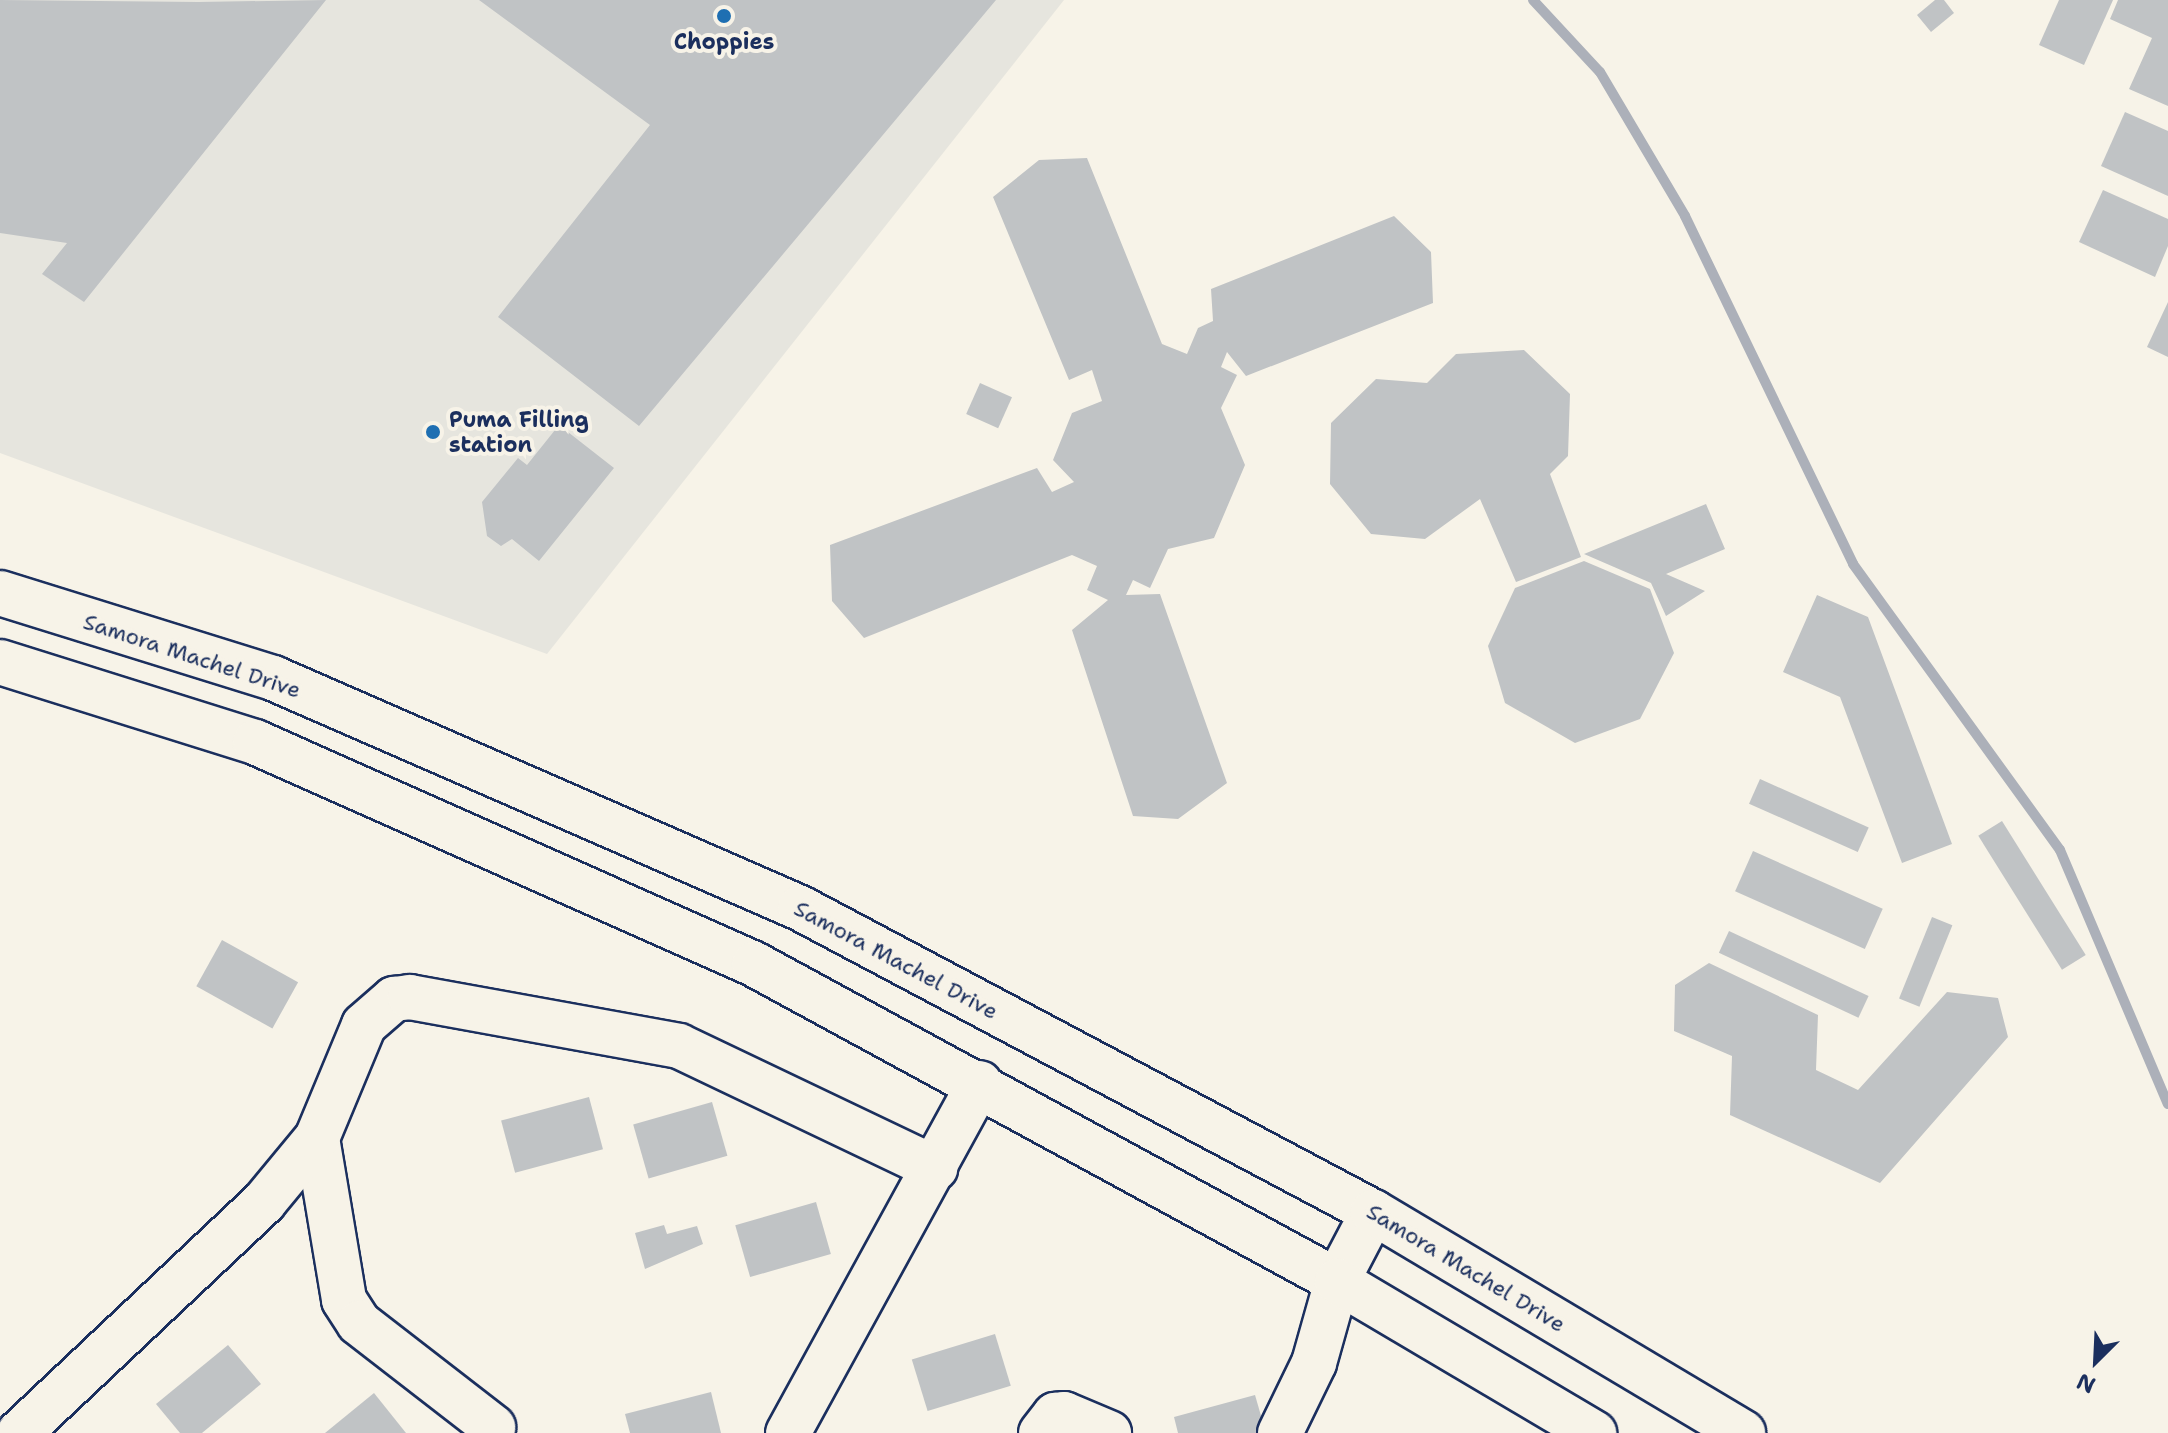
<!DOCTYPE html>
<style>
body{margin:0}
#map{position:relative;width:2168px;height:1433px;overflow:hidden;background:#f7f3e8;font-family:"Shantell Sans",sans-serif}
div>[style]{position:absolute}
.built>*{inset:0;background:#e6e5de}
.stream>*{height:10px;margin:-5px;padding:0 5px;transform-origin:5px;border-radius:5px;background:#acb0b9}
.building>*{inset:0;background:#c0c3c5;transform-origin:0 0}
.roads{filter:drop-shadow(2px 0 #1b2f5e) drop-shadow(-2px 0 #1b2f5e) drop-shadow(0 2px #1b2f5e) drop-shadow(0 -2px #1b2f5e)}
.minor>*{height:44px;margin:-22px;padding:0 22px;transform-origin:22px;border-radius:22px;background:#f7f3e8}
.major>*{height:44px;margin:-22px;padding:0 22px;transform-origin:22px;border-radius:22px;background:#f7f3e8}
.dots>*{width:22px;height:22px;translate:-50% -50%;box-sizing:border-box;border:4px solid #f7f3e8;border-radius:50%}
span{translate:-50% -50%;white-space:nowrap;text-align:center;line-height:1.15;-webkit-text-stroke:8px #f7f3e8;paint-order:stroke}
.poi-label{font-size:22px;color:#1b2f5e;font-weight:700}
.left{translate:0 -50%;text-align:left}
.street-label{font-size:22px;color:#1b2f5e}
.north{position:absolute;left:2056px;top:1321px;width:80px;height:80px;-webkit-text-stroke:6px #f7f3e8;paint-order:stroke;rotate:204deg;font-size:22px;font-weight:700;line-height:32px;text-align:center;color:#1b2f5e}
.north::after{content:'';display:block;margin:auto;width:28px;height:36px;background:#1b2f5e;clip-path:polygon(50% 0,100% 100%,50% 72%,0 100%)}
</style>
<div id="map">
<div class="built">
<div style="clip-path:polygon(0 0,1064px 0,547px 654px,0 453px)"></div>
</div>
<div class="stream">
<div style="left:1533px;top:0;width:98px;rotate:47.1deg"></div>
<div style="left:1600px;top:72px;width:167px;rotate:59.4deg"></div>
<div style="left:1685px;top:216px;width:386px;rotate:64.2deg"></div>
<div style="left:1853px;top:564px;width:353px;rotate:54.1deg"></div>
<div style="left:2060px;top:850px;width:276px;rotate:67deg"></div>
</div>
<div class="building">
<div style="clip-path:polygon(0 0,198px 2px,326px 0,84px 302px,42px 274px,67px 243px,0 233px)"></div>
<div style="clip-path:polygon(479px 0,996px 0,639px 426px,498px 317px,650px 125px)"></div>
<div style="clip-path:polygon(1935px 0,1944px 0,1954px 13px,1931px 32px,1917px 15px)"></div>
<div style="clip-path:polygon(2059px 0,2113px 0,2084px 65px,2039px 45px)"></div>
<div style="clip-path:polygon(2118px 0,2168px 0,2168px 106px,2129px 89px,2152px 38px,2110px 19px)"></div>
<div style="clip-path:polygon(2125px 112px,2168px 131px,2168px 196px,2101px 166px)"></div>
<div style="clip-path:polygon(1087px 158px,1162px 344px,1187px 354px,1198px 328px,1213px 321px,1211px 289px,1394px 216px,1431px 252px,1433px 303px,1246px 376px,1227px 352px,1221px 367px,1237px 375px,1221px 408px,1245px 465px,1214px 538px,1168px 549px,1150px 588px,1133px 580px,1126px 595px,1160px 594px,1227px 783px,1178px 819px,1133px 816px,1072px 630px,1108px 600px,1087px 590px,1097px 566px,1072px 555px,864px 638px,832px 601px,830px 545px,1037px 468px,1052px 492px,1074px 482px,1053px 460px,1072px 413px,1102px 401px,1092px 370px,1069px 380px,993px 197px,1039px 160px)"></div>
<div style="clip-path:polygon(2103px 190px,2168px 219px,2168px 246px,2155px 277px,2079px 242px)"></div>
<div style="clip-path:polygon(2168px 302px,2168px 357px,2147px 347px)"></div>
<div style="clip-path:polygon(1524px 350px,1570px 394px,1568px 456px,1550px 474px,1581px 557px,1516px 582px,1480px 499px,1425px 539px,1371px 534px,1330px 484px,1331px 423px,1376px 379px,1427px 383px,1456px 354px)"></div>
<div style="left:980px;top:383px;width:35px;height:34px;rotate:24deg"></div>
<div style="clip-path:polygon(559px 425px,614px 468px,539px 561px,512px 539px,501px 546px,487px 536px,482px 502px,518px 458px,527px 465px)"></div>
<div style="clip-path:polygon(1706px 504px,1725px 549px,1666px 574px,1705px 591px,1666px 616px,1651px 583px,1584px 554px)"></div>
<div style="clip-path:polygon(1584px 561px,1650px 589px,1674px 653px,1640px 719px,1575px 743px,1505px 703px,1488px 646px,1515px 588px)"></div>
<div style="clip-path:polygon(1817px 595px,1868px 617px,1952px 844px,1902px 863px,1840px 697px,1783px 672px)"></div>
<div style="left:1760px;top:779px;width:119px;height:27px;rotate:24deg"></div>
<div style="left:2002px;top:821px;width:158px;height:28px;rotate:58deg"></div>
<div style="left:1753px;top:851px;width:142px;height:44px;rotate:24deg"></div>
<div style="left:1932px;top:917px;width:22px;height:88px;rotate:22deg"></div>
<div style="left:1729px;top:931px;width:154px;height:24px;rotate:25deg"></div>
<div style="left:222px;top:940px;width:87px;height:53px;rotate:29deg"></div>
<div style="clip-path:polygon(1709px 963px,1818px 1015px,1816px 1070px,1858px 1090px,1947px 992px,1998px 998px,2008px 1037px,1880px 1183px,1730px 1115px,1732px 1056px,1674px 1031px,1675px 985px)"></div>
<div style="left:589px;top:1097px;width:54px;height:91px;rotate:75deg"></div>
<div style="left:712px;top:1102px;width:56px;height:82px;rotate:74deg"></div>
<div style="left:816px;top:1202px;width:54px;height:84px;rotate:74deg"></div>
<div style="clip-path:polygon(664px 1225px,667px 1234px,697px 1226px,703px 1244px,645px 1269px,635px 1233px)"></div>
<div style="left:995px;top:1334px;width:54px;height:87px;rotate:73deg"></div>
<div style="clip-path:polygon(228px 1345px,261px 1384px,202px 1433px,180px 1433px,156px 1404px)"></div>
<div style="clip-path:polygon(711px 1392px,721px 1433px,630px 1433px,625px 1414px)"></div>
<div style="clip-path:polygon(374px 1393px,406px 1433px,325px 1433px)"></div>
<div style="clip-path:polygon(1255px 1395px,1266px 1433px,1178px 1433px,1174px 1417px)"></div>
</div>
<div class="roads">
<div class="minor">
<div style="left:317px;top:1138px;width:164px;rotate:80.5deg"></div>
<div style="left:344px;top:1300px;width:27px;rotate:57deg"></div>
<div style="left:359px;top:1323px;width:170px;rotate:37.8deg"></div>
<div style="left:19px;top:1433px;width:337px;rotate:-43.3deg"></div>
<div style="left:264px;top:1202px;width:83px;rotate:-50.4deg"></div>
<div style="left:317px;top:1138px;width:122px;rotate:-67.4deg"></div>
<div style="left:364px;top:1025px;width:40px;rotate:-41deg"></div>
<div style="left:394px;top:999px;width:16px;rotate:-7deg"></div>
<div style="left:410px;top:997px;width:273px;rotate:10.3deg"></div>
<div style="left:679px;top:1046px;width:284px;rotate:25.5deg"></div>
<div style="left:788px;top:1433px;width:399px;rotate:-61.3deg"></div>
<div style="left:1041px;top:1433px;width:23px;rotate:-52deg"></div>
<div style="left:1055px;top:1415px;width:9px;rotate:-6deg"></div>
<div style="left:1064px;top:1414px;width:49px;rotate:22.9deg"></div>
<div style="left:1280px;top:1433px;width:78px;rotate:-64.1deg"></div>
<div style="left:1314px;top:1363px;width:85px;rotate:-74.3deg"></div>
<div style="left:1337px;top:1281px;width:78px;rotate:-62.4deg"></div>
</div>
<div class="major">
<div style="left:0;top:593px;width:286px;rotate:17.3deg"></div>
<div style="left:273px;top:678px;width:575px;rotate:23.58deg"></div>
<div style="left:800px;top:908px;width:649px;rotate:27.95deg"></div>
<div style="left:1373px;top:1212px;width:431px;rotate:30.8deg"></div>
<div style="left:0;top:662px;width:267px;rotate:17.4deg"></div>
<div style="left:255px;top:742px;width:546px;rotate:23.98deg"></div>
<div style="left:754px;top:964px;width:664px;rotate:28.53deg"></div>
<div style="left:1337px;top:1281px;width:299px;rotate:30.6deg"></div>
</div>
</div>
<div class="dots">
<div style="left:724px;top:16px;background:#1f6fb2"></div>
<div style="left:433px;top:432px;background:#1f6fb2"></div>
</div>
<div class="poi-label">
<span style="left:724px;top:42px">Choppies</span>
<span class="left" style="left:449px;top:432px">Puma Filling<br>station</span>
</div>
<div class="street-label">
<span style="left:192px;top:656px;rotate:18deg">Samora Machel Drive</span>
<span style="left:896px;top:960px;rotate:28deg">Samora Machel Drive</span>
<span style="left:1466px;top:1268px;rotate:31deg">Samora Machel Drive</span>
</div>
<div class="north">N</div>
</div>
